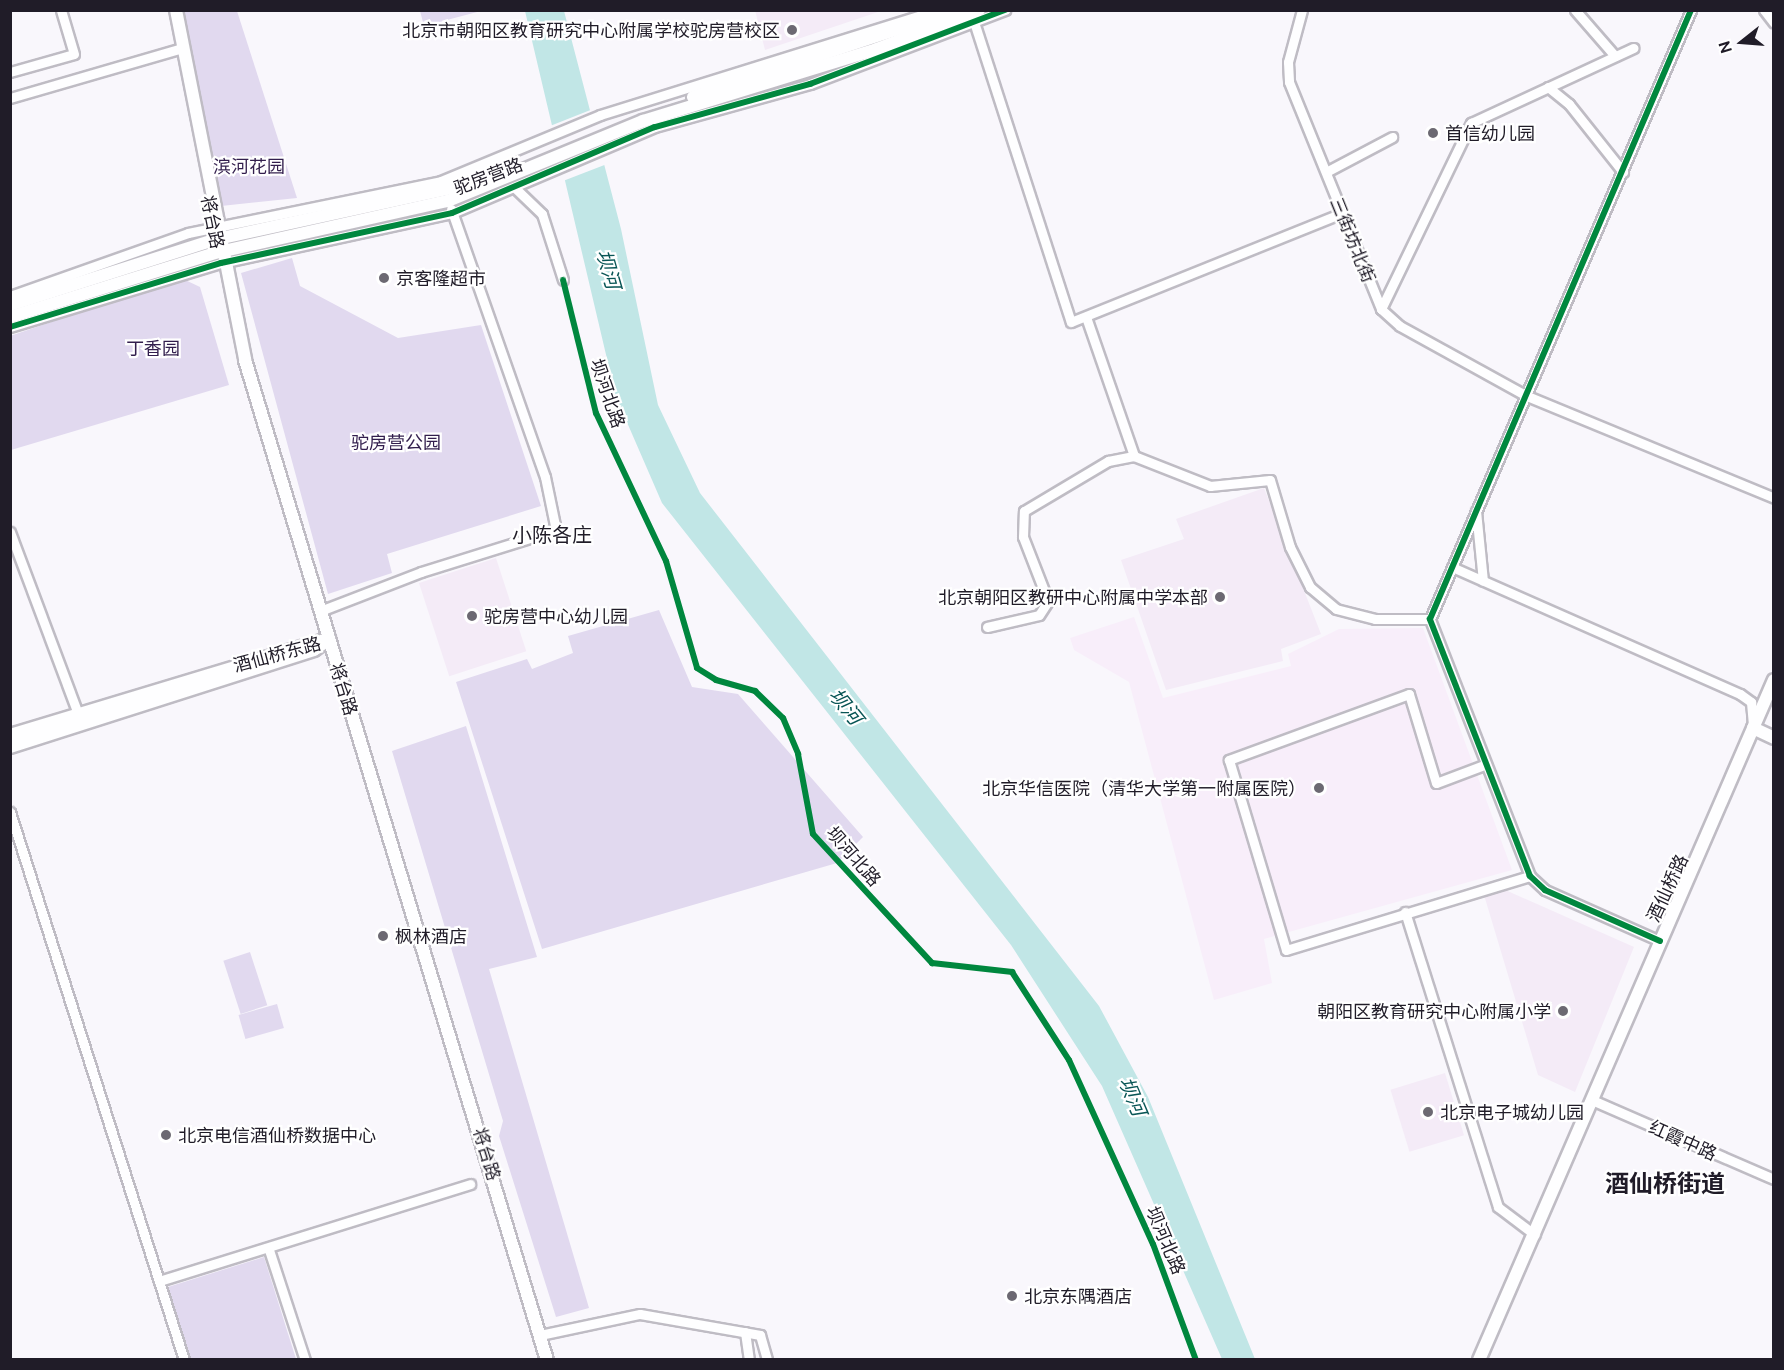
<!DOCTYPE html>
<meta charset="utf-8">
<style>
body{margin:0}
#map{position:relative;width:1784px;height:1370px;overflow:hidden;background:#f9f7fc;font-family:Ubuntu,"Noto Sans SC",sans-serif}
div>[style]{position:absolute}
.education>*{inset:0;background:#f4ebf7;transform-origin:0 0}
.medical>*{inset:0;background:#f8eefa}
.green>*{inset:0;background:#e1d9ef;transform-origin:0 0}
.water>*{inset:0;background:#c1e6e6}
.pier>*{inset:0;background:#f9f7fc}
.roads{filter:drop-shadow(2px 0 #bfbcc4) drop-shadow(-2px 0 #bfbcc4) drop-shadow(0 2px #bfbcc4) drop-shadow(0 -2px #bfbcc4)}
.street>*{height:9px;margin:-4.5px;padding:0 4.5px;transform-origin:4.5px;border-radius:4.5px;background:#fefeff}
.secondary>*{height:12px;margin:-6px;padding:0 6px;transform-origin:6px;border-radius:6px;background:#fefeff}
.cycleway>*{height:6px;margin:-3px;padding:0 3px;transform-origin:3px;border-radius:3px;background:#00873e}
.dots>*{width:16px;height:16px;translate:-50% -50%;box-sizing:border-box;border:3px solid #fff;border-radius:50%}
span{translate:-50% -50%;white-space:nowrap;text-align:center;line-height:1.15;-webkit-text-stroke:4.5px #fff;paint-order:stroke}
.poi-label{font-size:18px;color:#201c28}
.right{translate:-100% -50%;text-align:right}
.left{translate:0 -50%;text-align:left}
.park-label{font-size:18px;color:#321e4d}
.street-label{font-size:18px;color:#201c28}
.water-label{font-size:20px;color:#095656;font-style:italic}
.neighbourhood-label{font-size:20px;color:#201c28}
.district-label{font-size:24px;color:#201c28;font-weight:700}
.frame{position:absolute;inset:0;border:12px solid #201c28;pointer-events:none}
.north{position:absolute;left:1712px;top:12px;width:60px;height:60px;-webkit-text-stroke:4px #fff;paint-order:stroke;rotate:253deg;font-size:16px;font-weight:700;line-height:24px;text-align:center;color:#201c28}
.north::after{content:'';display:block;margin:auto;width:21px;height:27px;background:#201c28;clip-path:polygon(50% 0,100% 100%,50% 72%,0 100%)}
</style>
<div id="map">
<div class="education">
<div style="clip-path:polygon(755px 10px,881px 10px,881px 11px,765px 50px)"></div>
<div style="clip-path:polygon(1264px 488px,1321px 634px,1281px 649px,1283px 661px,1166px 690px,1121px 560px,1184px 539px,1176px 519px)"></div>
<div style="left:496px;top:558px;width:98px;height:81px;rotate:72deg"></div>
<div style="clip-path:polygon(1503px 889px,1634px 947px,1575px 1092px,1538px 1075px,1484px 895px)"></div>
<div style="left:1445px;top:1073px;width:65px;height:57px;rotate:73deg"></div>
</div>
<div class="medical">
<div style="clip-path:polygon(1134px 617px,1163px 698px,1291px 666px,1288px 654px,1339px 629px,1423px 628px,1512px 870px,1264px 939px,1272px 983px,1214px 1000px,1129px 682px,1074px 650px,1070px 638px)"></div>
</div>
<div class="green">
<div style="clip-path:polygon(182px 11px,237px 11px,297px 198px,221px 206px)"></div>
<div style="clip-path:polygon(420px 11px,420px 10px,481px 11px,424px 26px)"></div>
<div style="clip-path:polygon(292px 258px,300px 286px,398px 338px,481px 325px,541px 506px,387px 554px,392px 573px,328px 594px,241px 273px)"></div>
<div style="clip-path:polygon(181px 278px,200px 287px,229px 385px,11px 450px,10px 336px)"></div>
<div style="clip-path:polygon(659px 610px,692px 687px,738px 694px,863px 837px,837px 863px,542px 949px,456px 682px,527px 659px,532px 669px,573px 653px,568px 636px)"></div>
<div style="clip-path:polygon(466px 726px,537px 957px,489px 969px,589px 1308px,556px 1317px,499px 1136px,503px 1121px,392px 751px)"></div>
<div style="left:250px;top:952px;width:56px;height:28px;rotate:72deg"></div>
<div style="left:277px;top:1004px;width:25px;height:40px;rotate:74deg"></div>
<div style="clip-path:polygon(264px 1257px,296px 1359px,191px 1359px,168px 1287px)"></div>
</div>
<div class="water">
<div style="clip-path:polygon(525px 11px,564px 11px,621px 229px,658px 405px,700px 493px,1099px 1006px,1148px 1097px,1255px 1359px,1222px 1359px,1102px 1086px,1011px 945px,662px 503px,616px 397px)"></div>
</div>
<div class="pier">
<div style="clip-path:polygon(593px 109px,607px 164px,563px 181px,550px 126px)"></div>
</div>
<div class="roads">
<div class="street">
<div style="left:1302px;top:10px;width:54px;rotate:105.1deg"></div>
<div style="left:1288px;top:62px;width:20px;rotate:87deg"></div>
<div style="left:1289px;top:82px;width:245px;rotate:67.9deg"></div>
<div style="left:1381px;top:309px;width:25px;rotate:42deg"></div>
<div style="left:1400px;top:326px;width:145px;rotate:28.9deg"></div>
<div style="left:1527px;top:396px;width:267px;rotate:22.4deg"></div>
<div style="left:1575px;top:10px;width:61px;rotate:49deg"></div>
<div style="left:1764px;top:10px;width:16px;rotate:52deg"></div>
<div style="left:974px;top:22px;width:315px;rotate:72.1deg"></div>
<div style="left:1071px;top:322px;width:292px;rotate:-21.9deg"></div>
<div style="left:10px;top:72px;width:66px;rotate:-15.7deg"></div>
<div style="left:74px;top:54px;width:46px;rotate:-106.5deg"></div>
<div style="left:1548px;top:87px;width:27px;rotate:39deg"></div>
<div style="left:1569px;top:104px;width:87px;rotate:51.5deg"></div>
<div style="left:10px;top:98px;width:179px;rotate:-16.2deg"></div>
<div style="left:1326px;top:172px;width:75px;rotate:-27.9deg"></div>
<div style="left:514px;top:187px;width:39px;rotate:44deg"></div>
<div style="left:542px;top:214px;width:69px;rotate:72.3deg"></div>
<div style="left:10px;top:296px;width:189px;rotate:-19.5deg"></div>
<div style="left:188px;top:233px;width:258px;rotate:-11.6deg"></div>
<div style="left:441px;top:181px;width:172px;rotate:-22.5deg"></div>
<div style="left:600px;top:115px;width:354px;rotate:-17.3deg"></div>
<div style="left:1381px;top:309px;width:207px;rotate:-64.2deg"></div>
<div style="left:1471px;top:123px;width:179px;rotate:-24.8deg"></div>
<div style="left:1086px;top:317px;width:147px;rotate:70.9deg"></div>
<div style="left:10px;top:327px;width:220px;rotate:-16.9deg"></div>
<div style="left:221px;top:263px;width:236px;rotate:-12.2deg"></div>
<div style="left:452px;top:213px;width:220px;rotate:-23deg"></div>
<div style="left:655px;top:127px;width:161px;rotate:-15.5deg"></div>
<div style="left:810px;top:84px;width:209px;rotate:-20.8deg"></div>
<div style="left:1476px;top:511px;width:70px;rotate:84.3deg"></div>
<div style="left:10px;top:532px;width:194px;rotate:69.5deg"></div>
<div style="left:1452px;top:567px;width:315px;rotate:23.8deg"></div>
<div style="left:1740px;top:694px;width:14px;rotate:36deg"></div>
<div style="left:1751px;top:702px;width:24px;rotate:85deg"></div>
<div style="left:320px;top:611px;width:108px;rotate:-21.1deg"></div>
<div style="left:421px;top:572px;width:141px;rotate:-17.3deg"></div>
<div style="left:556px;top:530px;width:54px;rotate:-101.7deg"></div>
<div style="left:545px;top:477px;width:284px;rotate:-109.3deg"></div>
<div style="left:987px;top:627px;width:53px;rotate:-13deg"></div>
<div style="left:1039px;top:615px;width:17px;rotate:-57deg"></div>
<div style="left:1048px;top:601px;width:69px;rotate:-111.3deg"></div>
<div style="left:1023px;top:537px;width:26px;rotate:-88deg"></div>
<div style="left:1024px;top:511px;width:98px;rotate:-30.8deg"></div>
<div style="left:1108px;top:461px;width:26px;rotate:-11deg"></div>
<div style="left:1134px;top:456px;width:82px;rotate:21.5deg"></div>
<div style="left:1210px;top:486px;width:60px;rotate:-5.7deg"></div>
<div style="left:1270px;top:480px;width:70px;rotate:73.4deg"></div>
<div style="left:1290px;top:547px;width:45px;rotate:63.4deg"></div>
<div style="left:1310px;top:587px;width:34px;rotate:40deg"></div>
<div style="left:1336px;top:609px;width:40px;rotate:14.4deg"></div>
<div style="left:1375px;top:619px;width:55px"></div>
<div style="left:1484px;top:765px;width:51px;rotate:159.4deg"></div>
<div style="left:1436px;top:783px;width:93px;rotate:-106.9deg"></div>
<div style="left:1409px;top:694px;width:192px;rotate:159.9deg"></div>
<div style="left:1229px;top:760px;width:198px;rotate:73.3deg"></div>
<div style="left:1286px;top:950px;width:255px;rotate:-16.9deg"></div>
<div style="left:10px;top:812px;width:575px;rotate:72.38deg"></div>
<div style="left:1405px;top:912px;width:309px;rotate:72.5deg"></div>
<div style="left:1498px;top:1207px;width:46px;rotate:37.1deg"></div>
<div style="left:1660px;top:941px;width:126px;rotate:-156.1deg"></div>
<div style="left:1545px;top:890px;width:21px;rotate:-137deg"></div>
<div style="left:1530px;top:876px;width:276px;rotate:-111.3deg"></div>
<div style="left:1430px;top:619px;width:663px;rotate:-66.8deg"></div>
<div style="left:1592px;top:1100px;width:198px;rotate:23.5deg"></div>
<div style="left:269px;top:1250px;width:116px;rotate:71.9deg"></div>
<div style="left:159px;top:1281px;width:326px;rotate:-17.3deg"></div>
<div style="left:745px;top:1332px;width:28px;rotate:82deg"></div>
<div style="left:540px;top:1335px;width:102px;rotate:-11.9deg"></div>
<div style="left:640px;top:1314px;width:122px;rotate:9.9deg"></div>
<div style="left:760px;top:1335px;width:26px;rotate:74deg"></div>
</div>
<div class="secondary">
<div style="left:176px;top:10px;width:357px;rotate:78.8deg"></div>
<div style="left:245px;top:360px;width:1045px;rotate:73.2deg"></div>
<div style="left:693px;top:97px;width:275px;rotate:-18.4deg"></div>
<div style="left:10px;top:305px;width:217px;rotate:-17.7deg"></div>
<div style="left:217px;top:239px;width:259px;rotate:-12.3deg"></div>
<div style="left:10px;top:317px;width:219px;rotate:-17.3deg"></div>
<div style="left:219px;top:252px;width:235px;rotate:-12.6deg"></div>
<div style="left:448px;top:201px;width:211px;rotate:-22.3deg"></div>
<div style="left:643px;top:121px;width:245px;rotate:-17.1deg"></div>
<div style="left:877px;top:49px;width:109px;rotate:-20.9deg"></div>
<div style="left:1753px;top:728px;width:23px;rotate:25deg"></div>
<div style="left:10px;top:735px;width:332px;rotate:-16.8deg"></div>
<div style="left:10px;top:747px;width:319px;rotate:-17.7deg"></div>
<div style="left:314px;top:650px;width:19px;rotate:-36deg"></div>
<div style="left:1479px;top:1360px;width:741px;rotate:-66.55deg"></div>
</div>
</div>
<div class="cycleway">
<div style="left:563px;top:280px;width:137px;rotate:76.1deg"></div>
<div style="left:596px;top:413px;width:164px;rotate:64.7deg"></div>
<div style="left:666px;top:561px;width:111px;rotate:73.8deg"></div>
<div style="left:697px;top:668px;width:22px;rotate:32deg"></div>
<div style="left:716px;top:680px;width:41px;rotate:15.8deg"></div>
<div style="left:755px;top:691px;width:39px;rotate:44deg"></div>
<div style="left:783px;top:718px;width:39px;rotate:67deg"></div>
<div style="left:798px;top:754px;width:81px;rotate:79.4deg"></div>
<div style="left:813px;top:834px;width:176px;rotate:47.3deg"></div>
<div style="left:932px;top:963px;width:81px;rotate:6.4deg"></div>
<div style="left:1012px;top:972px;width:105px;rotate:57.1deg"></div>
<div style="left:1069px;top:1060px;width:202px;rotate:65.5deg"></div>
<div style="left:1153px;top:1244px;width:124px;rotate:69.7deg"></div>
<div style="left:10px;top:327px;width:220px;rotate:-16.9deg"></div>
<div style="left:221px;top:263px;width:236px;rotate:-12.2deg"></div>
<div style="left:452px;top:213px;width:220px;rotate:-23deg"></div>
<div style="left:655px;top:127px;width:161px;rotate:-15.5deg"></div>
<div style="left:810px;top:84px;width:209px;rotate:-20.8deg"></div>
<div style="left:1660px;top:941px;width:126px;rotate:-156.1deg"></div>
<div style="left:1545px;top:890px;width:21px;rotate:-137deg"></div>
<div style="left:1530px;top:876px;width:276px;rotate:-111.3deg"></div>
<div style="left:1430px;top:619px;width:663px;rotate:-66.8deg"></div>
</div>
<div class="dots">
<div style="left:792px;top:30px;background:#6c6972"></div>
<div style="left:1433px;top:133px;background:#6c6972"></div>
<div style="left:384px;top:278px;background:#6c6972"></div>
<div style="left:1220px;top:597px;background:#6c6972"></div>
<div style="left:472px;top:616px;background:#6c6972"></div>
<div style="left:1319px;top:788px;background:#6c6972"></div>
<div style="left:383px;top:936px;background:#6c6972"></div>
<div style="left:1563px;top:1011px;background:#6c6972"></div>
<div style="left:1428px;top:1112px;background:#6c6972"></div>
<div style="left:166px;top:1135px;background:#6c6972"></div>
<div style="left:1012px;top:1296px;background:#6c6972"></div>
</div>
<div class="poi-label">
<span class="right" style="left:780px;top:30px">北京市朝阳区教育研究中心附属学校驼房营校区</span>
<span class="left" style="left:1445px;top:133px">首信幼儿园</span>
<span class="left" style="left:396px;top:278px">京客隆超市</span>
<span class="right" style="left:1208px;top:597px">北京朝阳区教研中心附属中学本部</span>
<span class="left" style="left:484px;top:616px">驼房营中心幼儿园</span>
<span class="right" style="left:1306px;top:788px">北京华信医院（清华大学第一附属医院）</span>
<span class="left" style="left:395px;top:936px">枫林酒店</span>
<span class="right" style="left:1551px;top:1011px">朝阳区教育研究中心附属小学</span>
<span class="left" style="left:1440px;top:1112px">北京电子城幼儿园</span>
<span class="left" style="left:178px;top:1135px">北京电信酒仙桥数据中心</span>
<span class="left" style="left:1024px;top:1296px">北京东隅酒店</span>
</div>
<div class="park-label">
<span style="left:249px;top:166px">滨河花园</span>
<span style="left:153px;top:348px">丁香园</span>
<span style="left:396px;top:442px">驼房营公园</span>
</div>
<div class="street-label">
<span style="left:488px;top:176px;rotate:-21deg">驼房营路</span>
<span style="left:213px;top:222px;rotate:79deg">将台路</span>
<span style="left:1353px;top:240px;rotate:68deg">三街坊北街</span>
<span style="left:608px;top:393px;rotate:71deg">坝河北路</span>
<span style="left:277px;top:654px;rotate:-15deg">酒仙桥东路</span>
<span style="left:344px;top:689px;rotate:73deg">将台路</span>
<span style="left:854px;top:856px;rotate:49deg">坝河北路</span>
<span style="left:1667px;top:888px;rotate:-65deg">酒仙桥路</span>
<span style="left:1683px;top:1140px;rotate:24deg">红霞中路</span>
<span style="left:487px;top:1154px;rotate:73deg">将台路</span>
<span style="left:1166px;top:1240px;rotate:67deg">坝河北路</span>
</div>
<div class="water-label">
<span style="left:609px;top:269px;rotate:74deg">坝河</span>
<span style="left:846px;top:706px;rotate:51deg">坝河</span>
<span style="left:1133px;top:1096px;rotate:67deg">坝河</span>
</div>
<div class="neighbourhood-label">
<span style="left:552px;top:534px">小陈各庄</span>
</div>
<div class="district-label">
<span style="left:1665px;top:1184px">酒仙桥街道</span>
</div>
<div class="frame"></div>
<div class="north">N</div>
</div>
